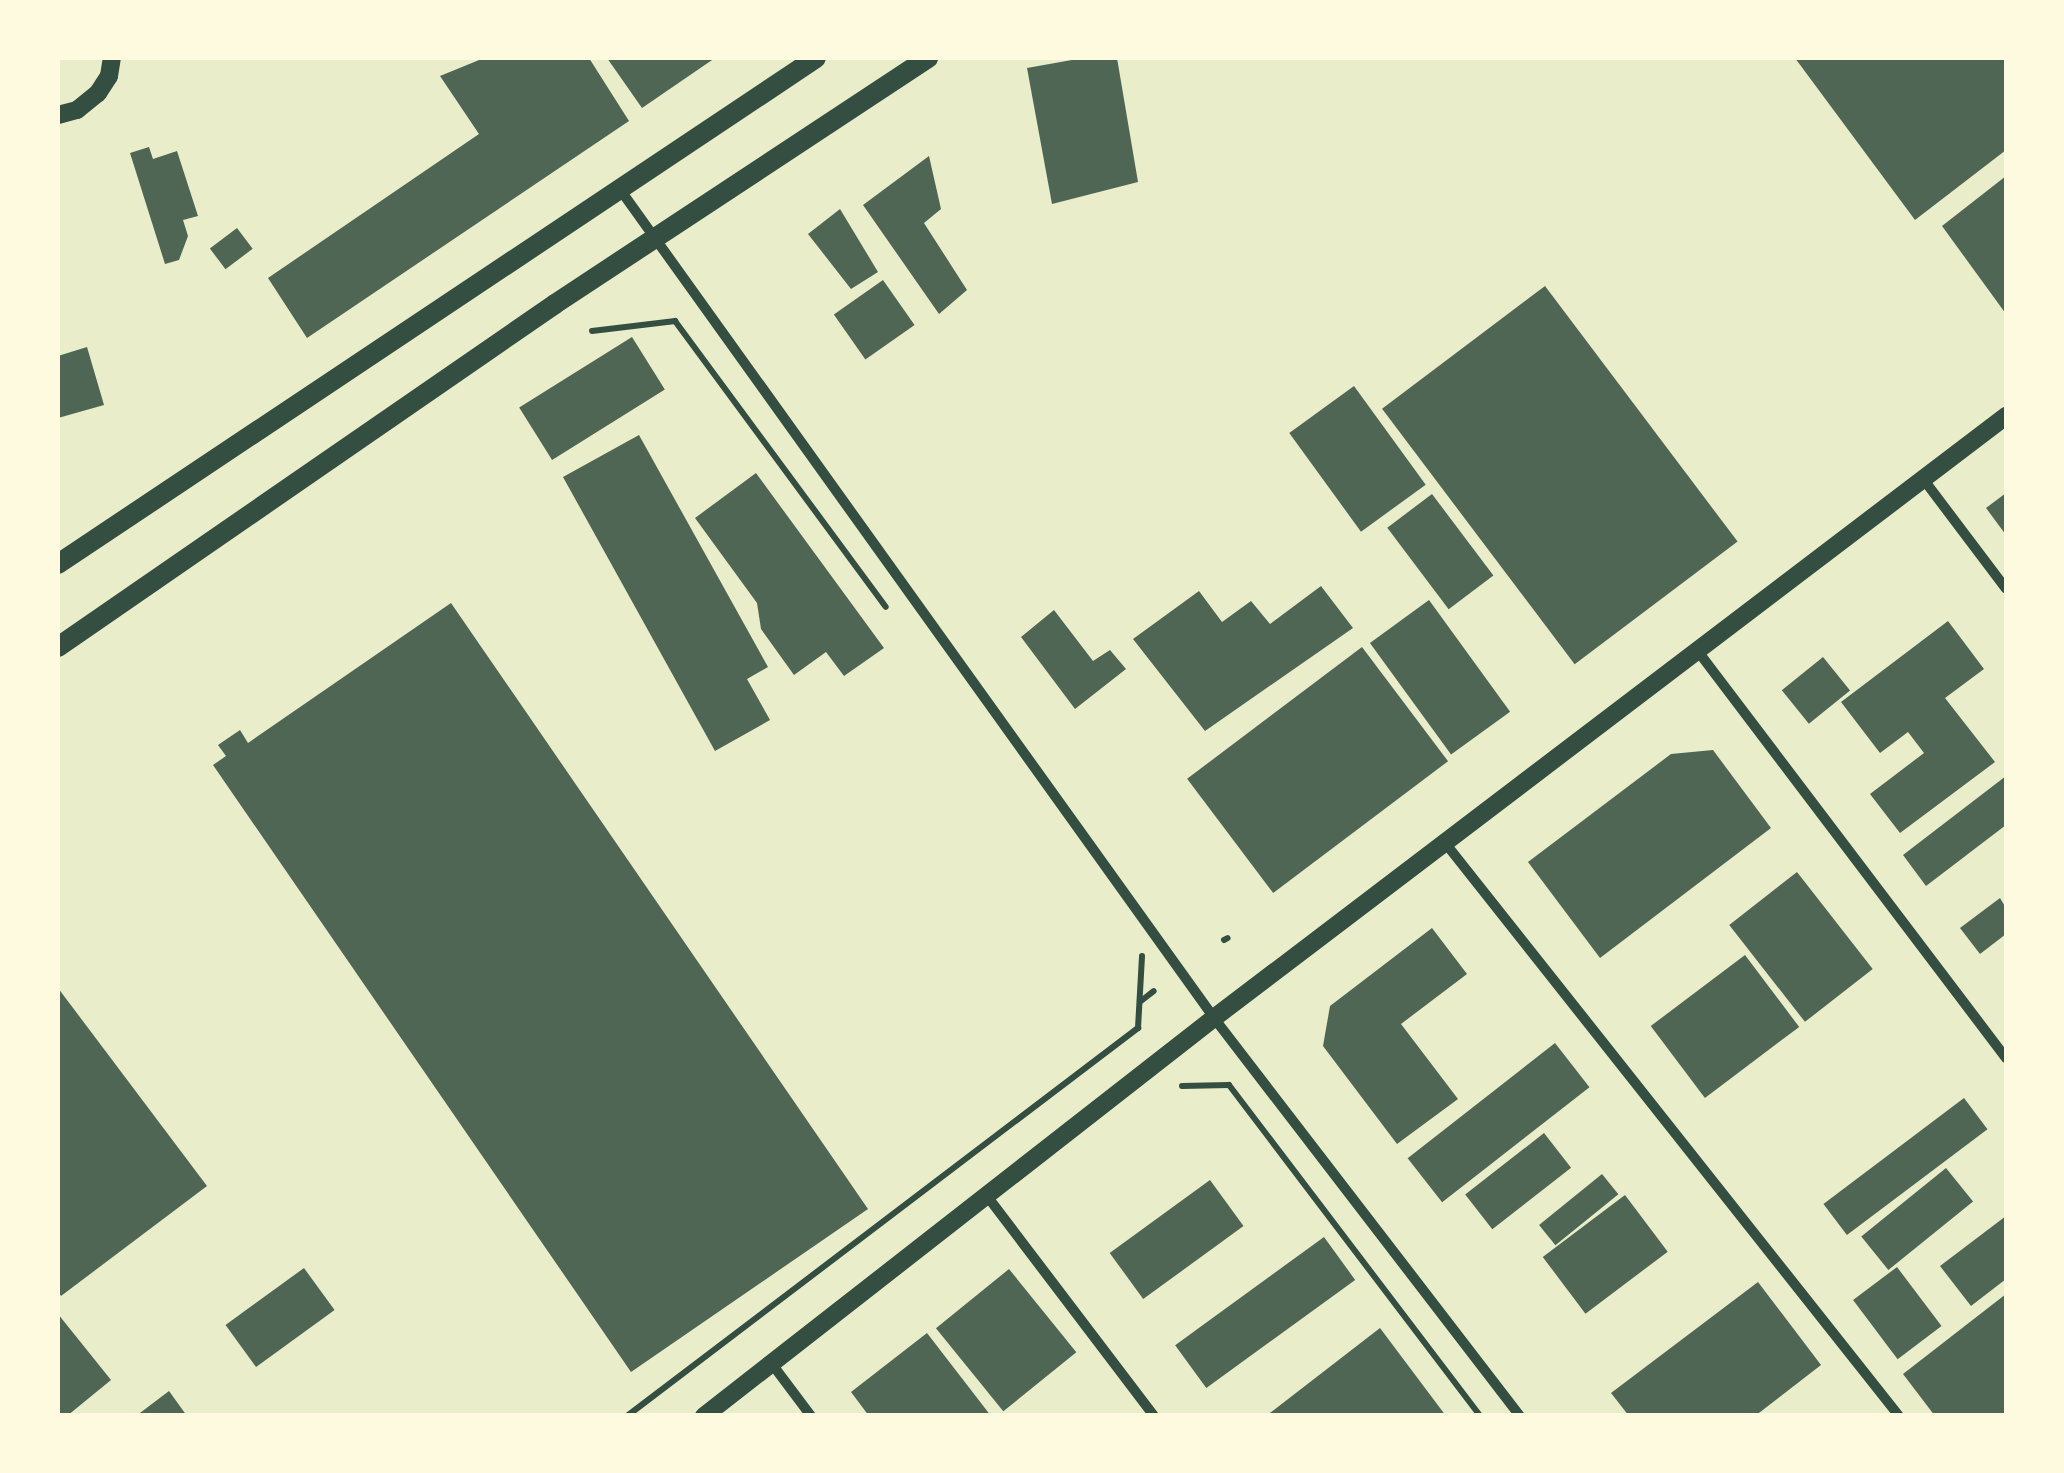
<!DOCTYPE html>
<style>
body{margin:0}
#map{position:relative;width:2064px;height:1473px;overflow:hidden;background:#e9edc9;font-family:"Zilla Slab",serif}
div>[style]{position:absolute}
.building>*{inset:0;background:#4f6655;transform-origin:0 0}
.path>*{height:6px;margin:-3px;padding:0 3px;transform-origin:3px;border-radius:3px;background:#344e41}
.minor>*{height:10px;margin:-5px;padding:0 5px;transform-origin:5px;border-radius:5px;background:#344e41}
.tertiary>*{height:18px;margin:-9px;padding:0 9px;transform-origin:9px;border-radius:9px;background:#344e41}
.secondary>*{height:20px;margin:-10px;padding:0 10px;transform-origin:10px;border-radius:10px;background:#344e41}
span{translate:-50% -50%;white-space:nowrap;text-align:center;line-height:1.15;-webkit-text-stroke:8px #fefae0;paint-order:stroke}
.frame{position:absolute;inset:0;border:60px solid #fefae0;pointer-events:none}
</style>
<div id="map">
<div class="building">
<div style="clip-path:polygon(484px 58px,589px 58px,629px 121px,307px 338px,268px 278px,479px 134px,440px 76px)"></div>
<div style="clip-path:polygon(607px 58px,715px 58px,642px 108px)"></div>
<div style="clip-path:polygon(1083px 58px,1117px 58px,1138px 182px,1052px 204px,1027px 68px)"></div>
<div style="clip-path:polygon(1795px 58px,2006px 58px,2006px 150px,1915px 220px)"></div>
<div style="clip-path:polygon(149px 147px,153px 159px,177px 151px,198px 216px,183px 220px,188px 236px,179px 260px,165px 264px,130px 153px)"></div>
<div style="clip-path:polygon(929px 156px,941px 209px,924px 223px,967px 290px,939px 314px,863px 205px)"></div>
<div style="clip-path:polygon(2006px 176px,2006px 314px,1942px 226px)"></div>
<div style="clip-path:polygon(840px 209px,878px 272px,851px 289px,808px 234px)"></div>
<div style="left:237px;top:228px;width:26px;height:34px;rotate:53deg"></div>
<div style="left:883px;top:280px;width:55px;height:60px;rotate:55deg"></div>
<div style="left:1545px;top:286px;width:320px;height:204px;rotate:53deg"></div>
<div style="left:632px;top:337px;width:62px;height:133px;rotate:58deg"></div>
<div style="clip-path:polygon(87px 347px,104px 405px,58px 418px,58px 356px)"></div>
<div style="left:1354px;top:386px;width:122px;height:80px;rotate:54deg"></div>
<div style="clip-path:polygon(639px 435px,768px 667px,747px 679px,770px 720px,715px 751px,563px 477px)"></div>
<div style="clip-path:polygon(756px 473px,884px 648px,844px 676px,826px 652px,794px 675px,761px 629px,757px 603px,695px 518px)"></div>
<div style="clip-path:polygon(2006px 493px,2006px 535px,1986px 508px)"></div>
<div style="left:1432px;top:494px;width:102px;height:56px;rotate:53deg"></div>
<div style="clip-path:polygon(1321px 586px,1353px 628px,1205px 731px,1133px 639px,1199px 591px,1222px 622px,1251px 601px,1270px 624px)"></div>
<div style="left:1429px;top:600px;width:138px;height:73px;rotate:54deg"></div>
<div style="clip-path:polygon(451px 603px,868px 1209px,631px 1372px,213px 765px,226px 756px,218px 745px,240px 730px,248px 743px)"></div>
<div style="clip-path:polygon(1054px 610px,1093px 661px,1110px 650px,1126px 669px,1075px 709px,1021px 637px)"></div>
<div style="clip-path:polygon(1948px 621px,1984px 669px,1945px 698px,1995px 762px,1900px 833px,1870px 794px,1924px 753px,1908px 732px,1880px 753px,1841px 702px)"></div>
<div style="left:1362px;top:647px;width:143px;height:219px;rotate:53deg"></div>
<div style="left:1823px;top:657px;width:43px;height:53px;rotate:51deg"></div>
<div style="clip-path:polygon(1713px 750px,1771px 828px,1600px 958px,1528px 862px,1671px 754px)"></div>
<div style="clip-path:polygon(2006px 776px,2006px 825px,1926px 886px,1903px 855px)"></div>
<div style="left:1797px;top:872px;width:123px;height:86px;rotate:52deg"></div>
<div style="clip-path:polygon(2000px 898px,2006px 908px,2006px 934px,1980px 954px,1960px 928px)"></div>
<div style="clip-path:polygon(1432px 928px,1467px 974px,1401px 1024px,1458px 1099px,1397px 1144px,1323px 1046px,1330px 1006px)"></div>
<div style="left:1745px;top:955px;width:90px;height:118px;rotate:53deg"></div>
<div style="clip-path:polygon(58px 988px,207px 1186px,61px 1296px,58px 1291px)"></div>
<div style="left:1555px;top:1043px;width:56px;height:187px;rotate:52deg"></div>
<div style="left:1964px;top:1098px;width:39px;height:176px;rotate:53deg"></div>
<div style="left:1544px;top:1133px;width:44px;height:100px;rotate:52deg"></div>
<div style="left:1946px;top:1168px;width:43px;height:109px;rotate:51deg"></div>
<div style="left:1602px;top:1174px;width:26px;height:81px;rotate:51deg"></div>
<div style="left:1210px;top:1180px;width:57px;height:124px;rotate:54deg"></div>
<div style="left:1625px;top:1195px;width:71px;height:103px;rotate:53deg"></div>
<div style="clip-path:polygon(2006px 1216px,2006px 1279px,1971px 1306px,1940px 1266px)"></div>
<div style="left:1324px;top:1237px;width:53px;height:184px;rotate:54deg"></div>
<div style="left:1897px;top:1267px;width:74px;height:55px;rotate:53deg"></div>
<div style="left:304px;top:1268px;width:52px;height:97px;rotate:54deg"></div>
<div style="left:1009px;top:1269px;width:107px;height:94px;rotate:51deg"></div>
<div style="clip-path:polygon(1758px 1282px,1821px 1365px,1755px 1416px,1629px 1416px,1611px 1393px)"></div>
<div style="clip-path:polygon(2006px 1294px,2006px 1416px,1935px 1416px,1903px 1374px)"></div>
<div style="clip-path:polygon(58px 1314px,111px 1380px,67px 1416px,58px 1416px)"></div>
<div style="clip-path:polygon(1380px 1328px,1446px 1416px,1266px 1416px)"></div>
<div style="clip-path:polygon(927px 1333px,991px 1416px,869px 1416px,851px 1392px)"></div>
<div style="clip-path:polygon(169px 1391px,187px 1416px,136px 1416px)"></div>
</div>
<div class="path">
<div style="left:592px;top:331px;width:84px;rotate:-6.9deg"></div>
<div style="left:675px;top:321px;width:355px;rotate:53.6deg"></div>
<div style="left:1224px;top:940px;width:4px;rotate:-27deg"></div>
<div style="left:1141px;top:1001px;width:16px;rotate:-38deg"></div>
<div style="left:1182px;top:1086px;width:47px;rotate:-1.2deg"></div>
<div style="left:1229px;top:1085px;width:415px;rotate:52.8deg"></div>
<div style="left:627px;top:1416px;width:642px;rotate:-37.21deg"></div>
<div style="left:1138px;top:1028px;width:72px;rotate:-86.8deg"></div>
</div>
<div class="minor">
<div style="left:619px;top:188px;width:1021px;rotate:54.36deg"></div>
<div style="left:1214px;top:1018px;width:502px;rotate:52.45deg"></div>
<div style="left:1924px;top:480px;width:136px;rotate:53deg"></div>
<div style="left:1700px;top:654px;width:507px;rotate:52.86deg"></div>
<div style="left:1446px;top:844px;width:730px;rotate:51.62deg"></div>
<div style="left:987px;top:1196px;width:276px;rotate:52.8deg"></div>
<div style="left:772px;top:1364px;width:65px;rotate:53.1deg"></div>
</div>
<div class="tertiary">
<div style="left:58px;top:115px;width:20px;rotate:-15deg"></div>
<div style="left:77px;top:110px;width:27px;rotate:-39deg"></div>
<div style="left:98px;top:93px;width:20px;rotate:-57deg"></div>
<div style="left:109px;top:76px;width:18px;rotate:-81deg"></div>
<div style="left:704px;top:1416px;width:647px;rotate:-37.97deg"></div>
<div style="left:1214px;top:1018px;width:995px;rotate:-37.24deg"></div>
</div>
<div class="secondary">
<div style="left:58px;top:564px;width:911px;rotate:-33.72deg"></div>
<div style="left:58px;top:647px;width:604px;rotate:-34.61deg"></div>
<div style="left:555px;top:304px;width:447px;rotate:-33.4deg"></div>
</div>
<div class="frame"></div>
</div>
